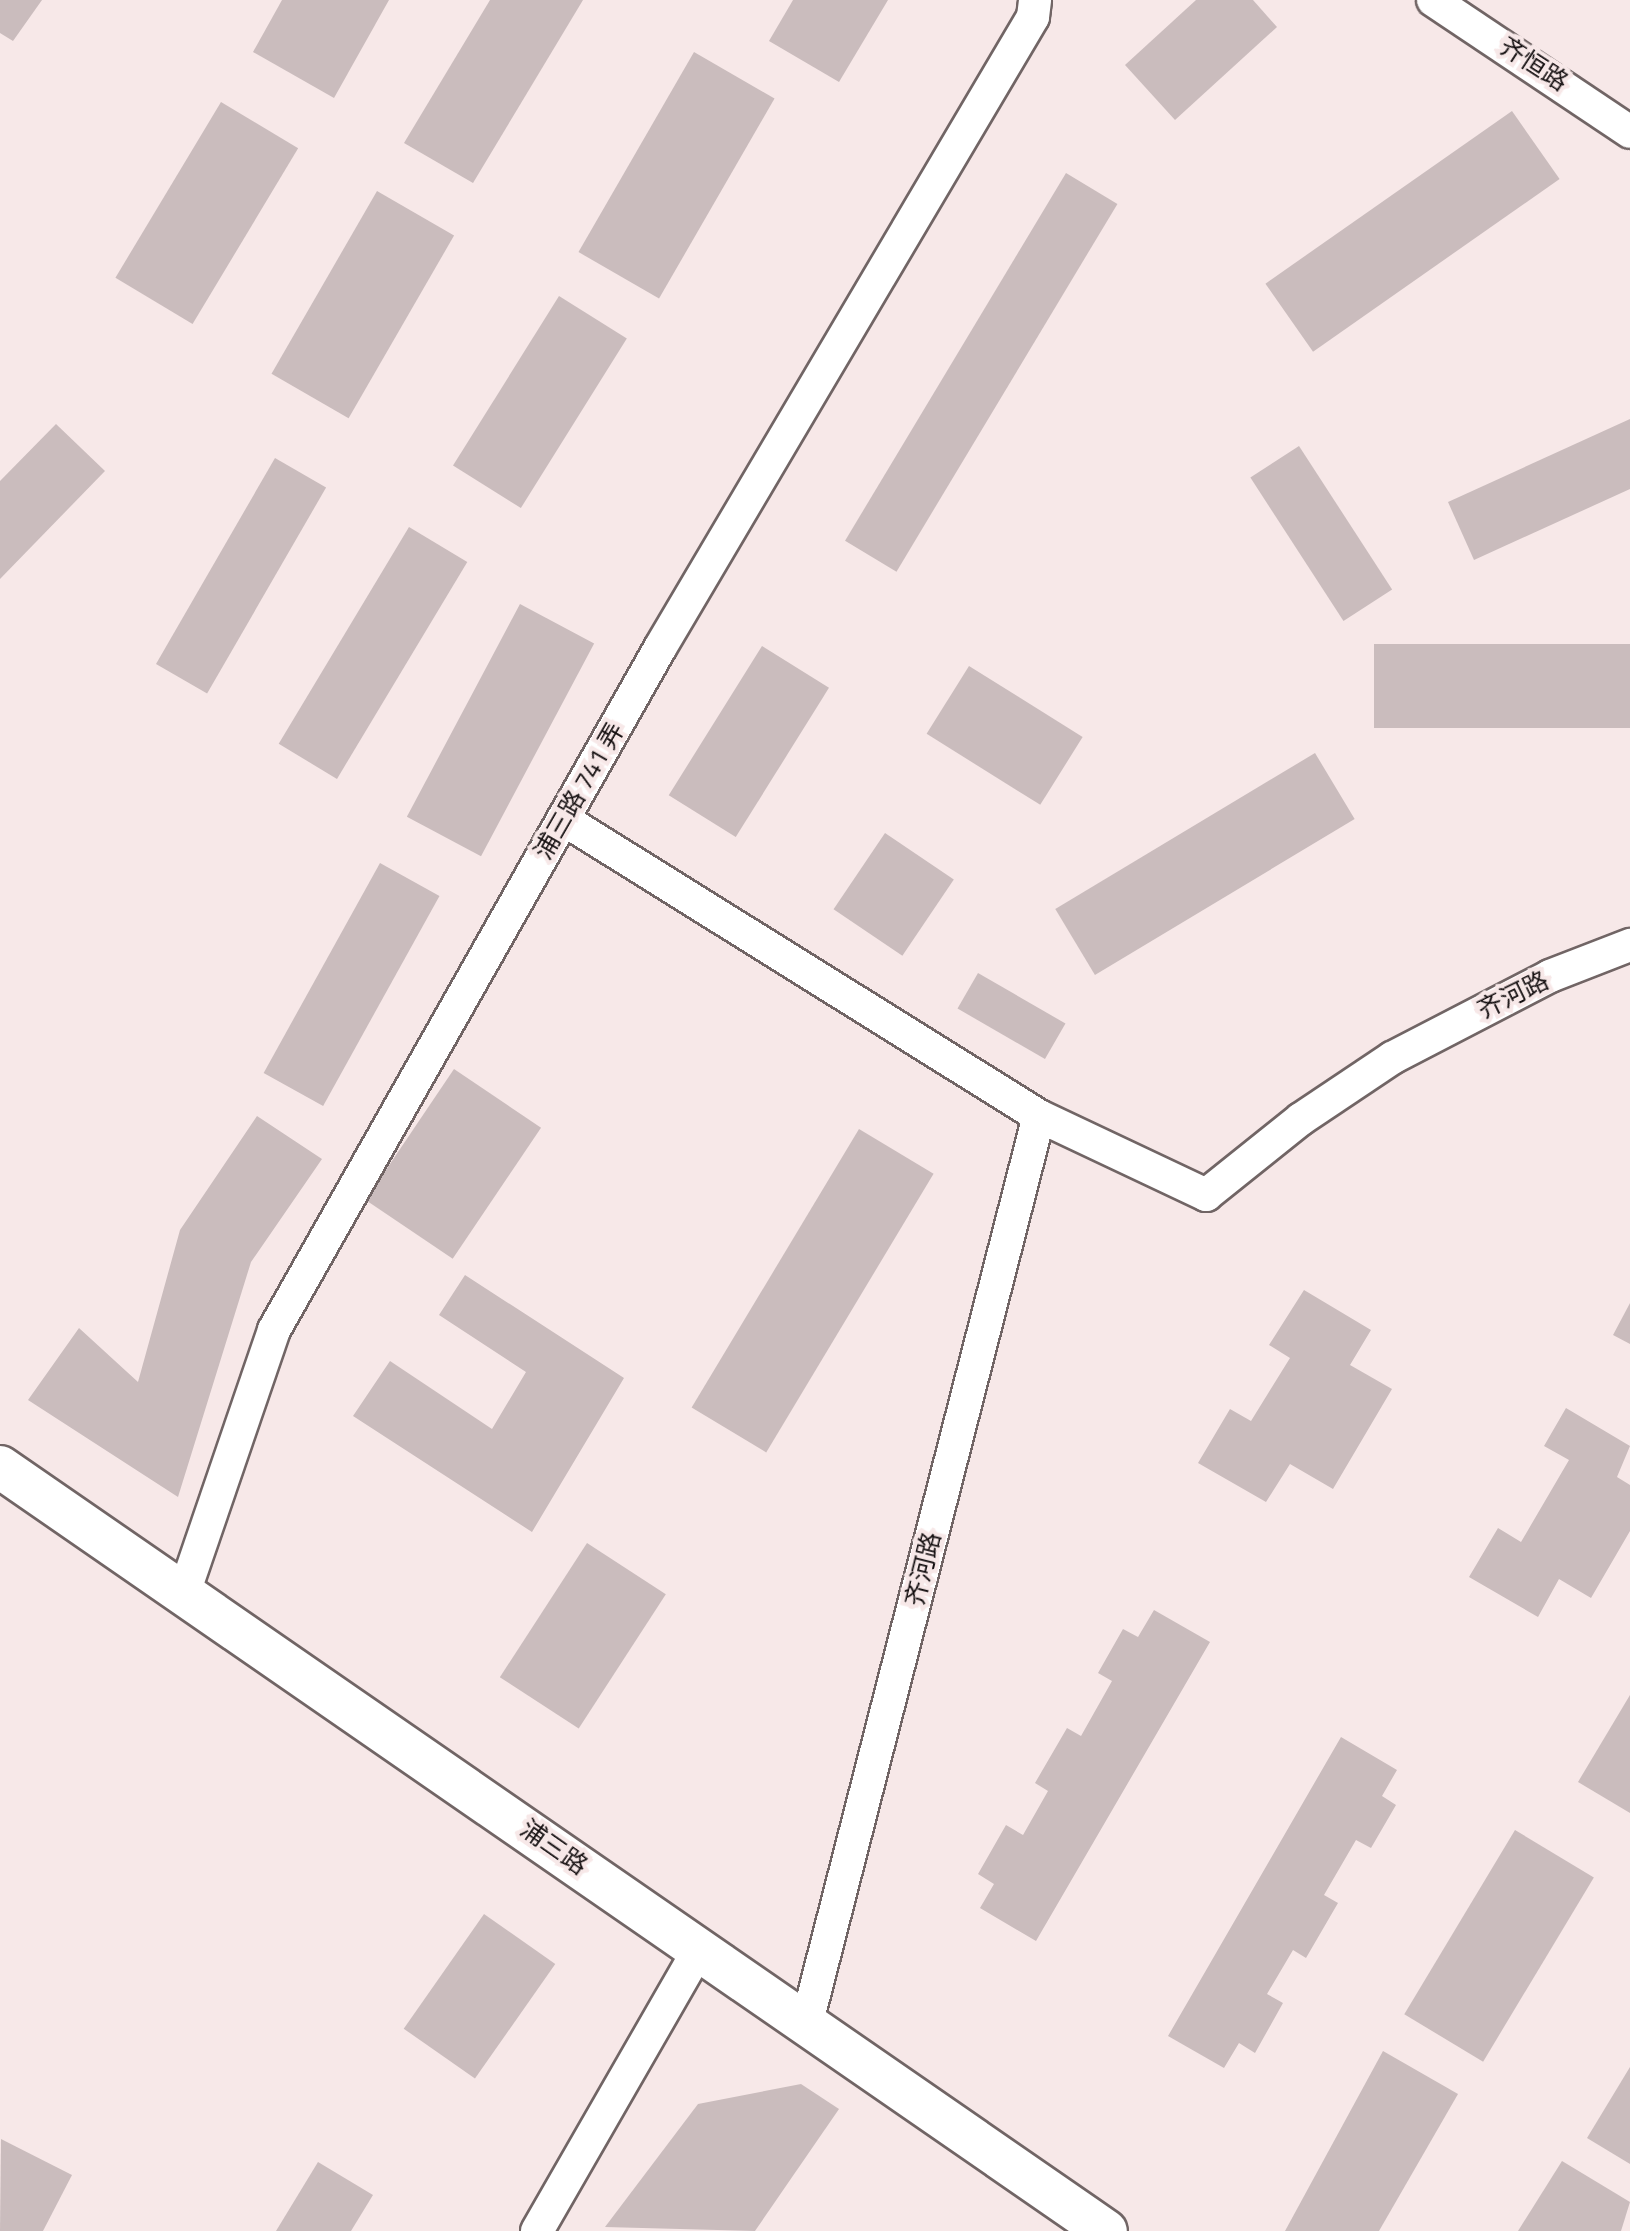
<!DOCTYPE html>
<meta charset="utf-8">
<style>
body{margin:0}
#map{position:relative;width:1630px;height:2231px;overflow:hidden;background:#f7e8e8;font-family:"Titillium Web","Noto Sans SC",sans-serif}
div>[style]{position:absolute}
.building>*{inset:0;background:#cabcbd;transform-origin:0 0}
.roads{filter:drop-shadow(2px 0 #716565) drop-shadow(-2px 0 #716565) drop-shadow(0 2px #716565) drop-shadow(0 -2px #716565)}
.minor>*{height:32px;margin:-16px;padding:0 16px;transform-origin:16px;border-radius:16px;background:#fff}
.tertiary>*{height:42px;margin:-21px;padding:0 21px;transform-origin:21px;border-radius:21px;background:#fff}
span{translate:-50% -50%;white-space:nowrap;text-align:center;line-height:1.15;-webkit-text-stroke:8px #f7e8e8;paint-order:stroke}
.street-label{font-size:25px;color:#130e0f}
</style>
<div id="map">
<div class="building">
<div style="clip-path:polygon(0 0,42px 0,13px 41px,0 33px)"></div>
<div style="clip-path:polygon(282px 0,389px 0,334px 98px,253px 52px)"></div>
<div style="clip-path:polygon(490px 0,583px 0,473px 183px,404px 143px)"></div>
<div style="clip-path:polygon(793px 0,888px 0,839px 82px,769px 41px)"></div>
<div style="clip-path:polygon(1196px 0,1253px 0,1277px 27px,1175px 120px,1125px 65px)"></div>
<div style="left:694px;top:52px;width:93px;height:231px;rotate:30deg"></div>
<div style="left:221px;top:102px;width:90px;height:205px;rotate:31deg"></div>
<div style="left:1512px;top:111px;width:83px;height:301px;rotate:55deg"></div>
<div style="left:1066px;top:173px;width:60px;height:429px;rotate:31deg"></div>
<div style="left:377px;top:191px;width:89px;height:211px;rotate:30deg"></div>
<div style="left:559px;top:296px;width:80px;height:200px;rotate:32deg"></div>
<div style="clip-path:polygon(1630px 419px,1630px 489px,1474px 560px,1448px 502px)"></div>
<div style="clip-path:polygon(56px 424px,105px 471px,0 579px,0 481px)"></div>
<div style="left:1299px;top:446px;width:171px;height:58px;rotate:57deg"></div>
<div style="left:275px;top:458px;width:59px;height:238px;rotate:30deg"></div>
<div style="left:409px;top:527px;width:68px;height:253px;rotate:31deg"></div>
<div style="left:520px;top:604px;width:84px;height:241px;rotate:28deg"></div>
<div style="left:1630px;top:644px;width:84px;height:256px;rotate:90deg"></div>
<div style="left:762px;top:646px;width:79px;height:176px;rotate:32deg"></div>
<div style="left:969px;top:666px;width:134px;height:80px;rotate:32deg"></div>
<div style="left:1315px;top:753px;width:77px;height:303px;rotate:59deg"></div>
<div style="left:885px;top:833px;width:83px;height:92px;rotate:34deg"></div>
<div style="left:380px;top:863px;width:68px;height:240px;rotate:29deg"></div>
<div style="left:978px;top:973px;width:101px;height:41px;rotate:30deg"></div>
<div style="left:454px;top:1069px;width:105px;height:158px;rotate:34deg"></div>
<div style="clip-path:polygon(257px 1116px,322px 1159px,251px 1262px,178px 1497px,28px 1400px,79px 1328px,138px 1382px,180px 1230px)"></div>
<div style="left:859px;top:1129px;width:87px;height:325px;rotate:31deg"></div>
<div style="clip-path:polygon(465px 1275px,624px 1378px,532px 1532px,353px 1416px,390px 1361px,492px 1429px,526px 1372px,439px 1315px)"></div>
<div style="clip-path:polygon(1304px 1290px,1371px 1330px,1350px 1365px,1392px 1389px,1333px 1489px,1290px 1464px,1266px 1502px,1198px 1463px,1230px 1409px,1251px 1421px,1290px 1358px,1269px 1345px)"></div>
<div style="clip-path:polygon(1630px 1303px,1630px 1344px,1613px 1335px)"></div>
<div style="clip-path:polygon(1566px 1408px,1630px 1446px,1617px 1477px,1630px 1485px,1630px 1531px,1591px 1598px,1559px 1579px,1538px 1617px,1469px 1577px,1498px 1528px,1521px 1542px,1569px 1460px,1544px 1446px)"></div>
<div style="left:587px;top:1543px;width:94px;height:160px;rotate:33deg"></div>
<div style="clip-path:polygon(1154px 1610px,1210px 1642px,1036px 1941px,980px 1908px,994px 1884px,978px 1874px,1006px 1825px,1023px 1835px,1048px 1791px,1035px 1783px,1067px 1728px,1081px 1736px,1112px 1681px,1098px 1673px,1123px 1629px,1138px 1637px)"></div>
<div style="clip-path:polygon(1630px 1695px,1630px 1813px,1578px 1782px)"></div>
<div style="clip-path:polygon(1341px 1737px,1397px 1770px,1382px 1796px,1396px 1805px,1371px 1848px,1356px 1840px,1324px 1895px,1338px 1903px,1306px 1958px,1293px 1950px,1267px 1994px,1283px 2003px,1255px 2053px,1239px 2043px,1224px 2068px,1168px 2036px)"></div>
<div style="left:1515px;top:1830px;width:92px;height:215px;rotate:31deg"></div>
<div style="left:484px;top:1914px;width:87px;height:140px;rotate:35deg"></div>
<div style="clip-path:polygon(1383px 2051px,1458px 2094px,1379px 2231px,1285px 2231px)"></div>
<div style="clip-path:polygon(1630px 2067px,1630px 2164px,1587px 2138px)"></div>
<div style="clip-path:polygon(801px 2084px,839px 2109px,755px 2231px,605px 2227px,698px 2104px)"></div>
<div style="clip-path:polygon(1px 2139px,72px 2175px,43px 2231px,0 2231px)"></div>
<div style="clip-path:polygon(1562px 2161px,1630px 2202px,1621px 2231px,1518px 2231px)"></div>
<div style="clip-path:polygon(318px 2162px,373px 2195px,351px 2231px,276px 2231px)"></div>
</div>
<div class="roads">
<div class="minor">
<div style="left:1433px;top:0;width:237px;rotate:33.8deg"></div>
<div style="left:563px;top:819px;width:561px;rotate:31.96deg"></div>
<div style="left:1039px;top:1116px;width:185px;rotate:25.3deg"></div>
<div style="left:1206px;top:1195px;width:122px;rotate:-38.7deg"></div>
<div style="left:1301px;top:1119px;width:110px;rotate:-33.8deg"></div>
<div style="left:1392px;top:1058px;width:178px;rotate:-27.4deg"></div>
<div style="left:1550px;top:976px;width:86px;rotate:-21.2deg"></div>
<div style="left:184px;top:1593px;width:278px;rotate:-71.1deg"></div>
<div style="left:274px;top:1330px;width:784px;rotate:-60.49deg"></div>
<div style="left:660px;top:648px;width:733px;rotate:-59.41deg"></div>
<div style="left:1033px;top:17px;width:17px;rotate:-83deg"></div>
<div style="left:807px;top:2022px;width:935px;rotate:-75.64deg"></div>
<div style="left:537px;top:2231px;width:327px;rotate:-60.1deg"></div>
</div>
<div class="tertiary">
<div style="left:0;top:1467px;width:1344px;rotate:34.64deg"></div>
</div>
</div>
<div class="street-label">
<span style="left:1534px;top:64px;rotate:33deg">齐恒路</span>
<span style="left:579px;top:791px;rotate:-60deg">浦三路 741 弄</span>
<span style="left:1513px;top:995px;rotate:-26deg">齐河路</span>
<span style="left:923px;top:1569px;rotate:-76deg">齐河路</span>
<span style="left:554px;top:1847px;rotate:35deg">浦三路</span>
</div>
</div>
